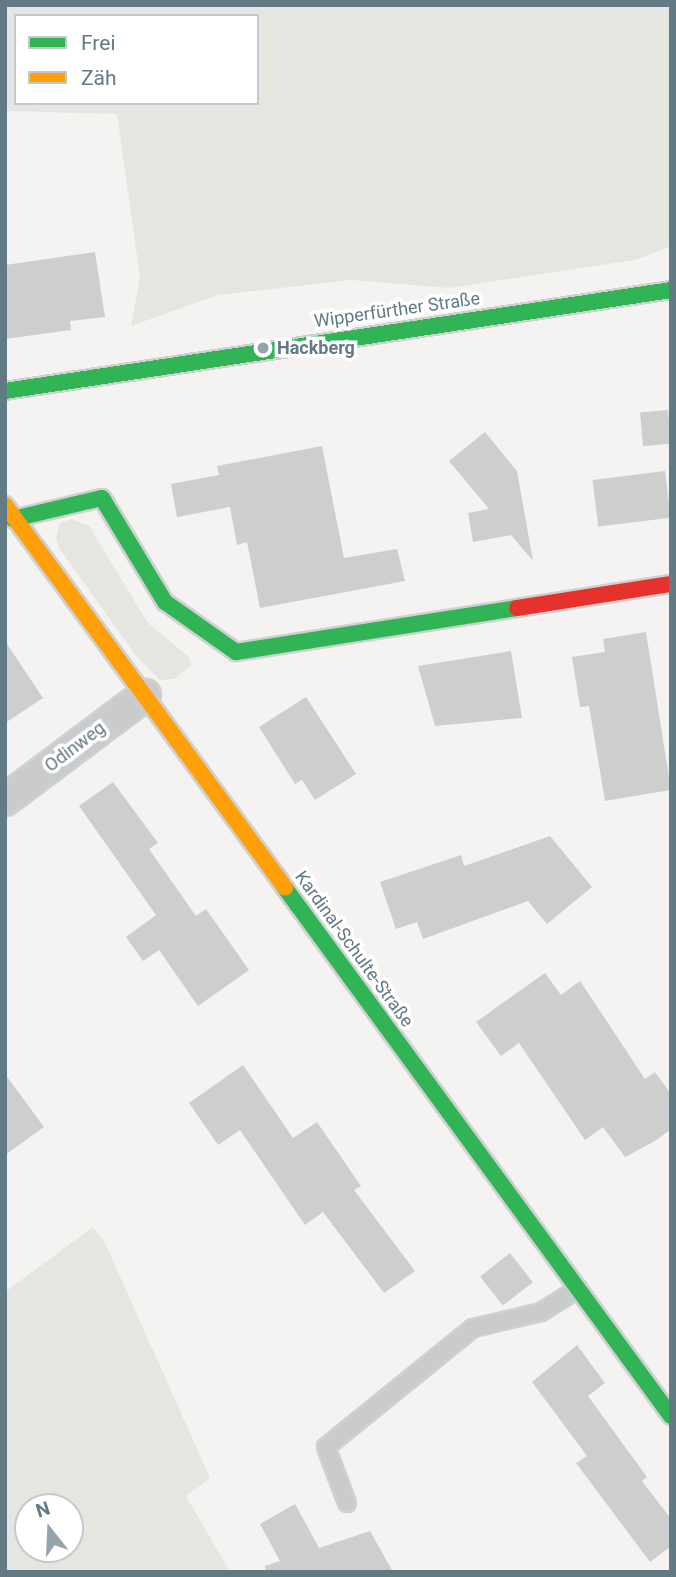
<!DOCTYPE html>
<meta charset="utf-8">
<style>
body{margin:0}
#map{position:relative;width:676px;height:1577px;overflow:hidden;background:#f4f3f2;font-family:Roboto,sans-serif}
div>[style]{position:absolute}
.green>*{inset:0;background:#e5e6e0}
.building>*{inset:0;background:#cdcfce;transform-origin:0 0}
.roads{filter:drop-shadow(2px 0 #cfd1d1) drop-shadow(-2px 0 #cfd1d1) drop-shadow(0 2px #cfd1d1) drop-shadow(0 -2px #cfd1d1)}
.lane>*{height:16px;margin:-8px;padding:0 8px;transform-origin:8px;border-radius:8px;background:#cacbcc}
.street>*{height:30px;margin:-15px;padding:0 15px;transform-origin:15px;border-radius:15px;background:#cacbcc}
.fast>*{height:16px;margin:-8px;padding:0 8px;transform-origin:8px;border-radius:8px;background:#30b455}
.slow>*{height:16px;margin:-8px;padding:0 8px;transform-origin:8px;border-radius:8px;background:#ff9f0a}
.jam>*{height:16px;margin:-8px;padding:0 8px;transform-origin:8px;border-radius:8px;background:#e5322d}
.dots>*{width:19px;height:19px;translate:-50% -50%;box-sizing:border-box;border:4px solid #fff;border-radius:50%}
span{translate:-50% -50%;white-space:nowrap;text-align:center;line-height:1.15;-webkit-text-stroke:7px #fff;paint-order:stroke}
.street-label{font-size:18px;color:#627a84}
.poi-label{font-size:18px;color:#627a84;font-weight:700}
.left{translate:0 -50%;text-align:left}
.frame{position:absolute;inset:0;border:7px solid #627a84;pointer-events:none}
.legend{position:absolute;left:14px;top:14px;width:245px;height:91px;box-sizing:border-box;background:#fff;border:2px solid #c0cace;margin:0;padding:9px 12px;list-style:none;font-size:21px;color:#627a84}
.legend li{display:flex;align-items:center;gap:14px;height:35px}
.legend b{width:35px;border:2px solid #c0cace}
.north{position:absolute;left:14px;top:1493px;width:70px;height:70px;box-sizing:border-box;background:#fff;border:2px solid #c0cace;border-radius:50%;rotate:342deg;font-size:19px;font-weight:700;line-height:28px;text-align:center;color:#627a84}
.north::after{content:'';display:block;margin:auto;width:24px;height:32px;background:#95a4aa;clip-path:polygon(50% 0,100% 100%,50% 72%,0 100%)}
</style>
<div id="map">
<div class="green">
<div style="clip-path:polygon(evenodd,5px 5px,671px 5px,671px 246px,635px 260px,449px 288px,351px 280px,218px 295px,131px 326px,140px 277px,117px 114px,5px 111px,5px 5px,16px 16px,257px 16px,257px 103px,16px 103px,16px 16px)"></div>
<div style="clip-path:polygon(72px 519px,89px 526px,148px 623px,189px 657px,191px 666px,174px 679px,160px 680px,137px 657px,59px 548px,56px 538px,60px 523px)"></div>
<div style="clip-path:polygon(evenodd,93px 1227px,106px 1245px,210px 1478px,186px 1496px,230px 1572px,5px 1572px,5px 1292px,93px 1227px,70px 1507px,70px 1549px,28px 1549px,28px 1507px,70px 1507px)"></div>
</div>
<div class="building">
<div style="clip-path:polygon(95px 252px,105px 317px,70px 321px,71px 330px,5px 339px,5px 265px)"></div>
<div style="left:668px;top:410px;width:34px;height:28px;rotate:85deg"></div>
<div style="clip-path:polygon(485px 432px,517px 471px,533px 561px,511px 535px,473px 542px,468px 513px,489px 509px,449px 461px)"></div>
<div style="clip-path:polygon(322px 446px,344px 558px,397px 549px,405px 581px,260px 608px,247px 542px,237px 545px,230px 507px,177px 517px,171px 484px,219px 475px,217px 466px)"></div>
<div style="left:665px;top:471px;width:47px;height:73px;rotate:83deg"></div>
<div style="clip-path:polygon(646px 632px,671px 790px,605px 801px,589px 706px,580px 707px,572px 657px,605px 652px,603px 639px)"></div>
<div style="clip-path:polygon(5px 641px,43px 698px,5px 723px)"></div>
<div style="clip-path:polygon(511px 651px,522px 718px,435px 726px,418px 666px)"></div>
<div style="clip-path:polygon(306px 697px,356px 774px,315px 800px,302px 780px,295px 784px,259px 727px)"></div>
<div style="clip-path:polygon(113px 782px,158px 843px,149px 849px,196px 916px,206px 909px,249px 970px,198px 1006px,159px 950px,143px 961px,126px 937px,156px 915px,79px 806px)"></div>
<div style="clip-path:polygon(550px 836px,592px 887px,547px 924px,528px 901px,423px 939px,417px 922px,396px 929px,380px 882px,461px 855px,464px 866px)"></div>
<div style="clip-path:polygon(545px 973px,561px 995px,580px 981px,645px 1079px,655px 1072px,671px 1094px,671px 1129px,655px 1141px,625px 1157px,603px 1127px,585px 1140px,519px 1043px,501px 1056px,476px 1022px)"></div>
<div style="clip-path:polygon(243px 1065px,293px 1138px,317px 1122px,361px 1186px,354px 1190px,415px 1271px,384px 1293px,323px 1212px,305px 1225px,240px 1130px,218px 1145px,189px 1103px)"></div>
<div style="clip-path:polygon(5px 1074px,44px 1127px,5px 1155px)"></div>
<div style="left:510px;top:1253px;width:37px;height:38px;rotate:52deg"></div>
<div style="clip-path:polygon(577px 1345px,605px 1383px,588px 1396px,647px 1477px,642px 1481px,671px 1519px,671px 1546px,650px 1562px,576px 1463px,587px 1456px,532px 1382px)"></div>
<div style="clip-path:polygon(295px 1504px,319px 1548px,370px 1531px,393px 1572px,266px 1572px,265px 1566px,280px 1561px,260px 1524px)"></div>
</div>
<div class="roads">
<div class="lane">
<div style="left:347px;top:1503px;width:60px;rotate:-110.6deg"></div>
<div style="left:326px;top:1447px;width:189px;rotate:-39deg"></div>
<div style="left:473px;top:1328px;width:70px;rotate:-13.2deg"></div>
<div style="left:541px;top:1312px;width:44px;rotate:-31.9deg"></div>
</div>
<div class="street">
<div style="left:5px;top:800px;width:175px;rotate:-36.9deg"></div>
</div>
<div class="fast">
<div style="left:5px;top:391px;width:674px;rotate:-8.62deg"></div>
<div style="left:13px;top:519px;width:91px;rotate:-13.3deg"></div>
<div style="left:102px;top:498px;width:122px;rotate:58.8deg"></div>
<div style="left:165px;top:602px;width:87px;rotate:35.2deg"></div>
<div style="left:236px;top:652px;width:284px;rotate:-8.9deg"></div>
<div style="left:285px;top:888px;width:654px;rotate:53.83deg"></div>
</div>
<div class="slow">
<div style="left:5px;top:505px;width:474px;rotate:53.8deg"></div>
</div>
<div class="jam">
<div style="left:517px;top:608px;width:156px;rotate:-8.9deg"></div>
</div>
</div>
<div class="dots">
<div style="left:263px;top:348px;background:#95a4aa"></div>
</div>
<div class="street-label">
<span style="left:397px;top:310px;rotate:-8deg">Wipperfürther Straße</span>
<span style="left:75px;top:747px;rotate:-37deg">Odinweg</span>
<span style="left:354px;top:949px;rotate:54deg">Kardinal-Schulte-Straße</span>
</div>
<div class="poi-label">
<span class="left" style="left:277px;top:348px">Hackberg</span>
</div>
<div class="frame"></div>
<ul class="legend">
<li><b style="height:9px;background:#30b455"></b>Frei</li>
<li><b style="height:9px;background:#ff9f0a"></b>Zäh</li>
</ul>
<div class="north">N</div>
</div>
